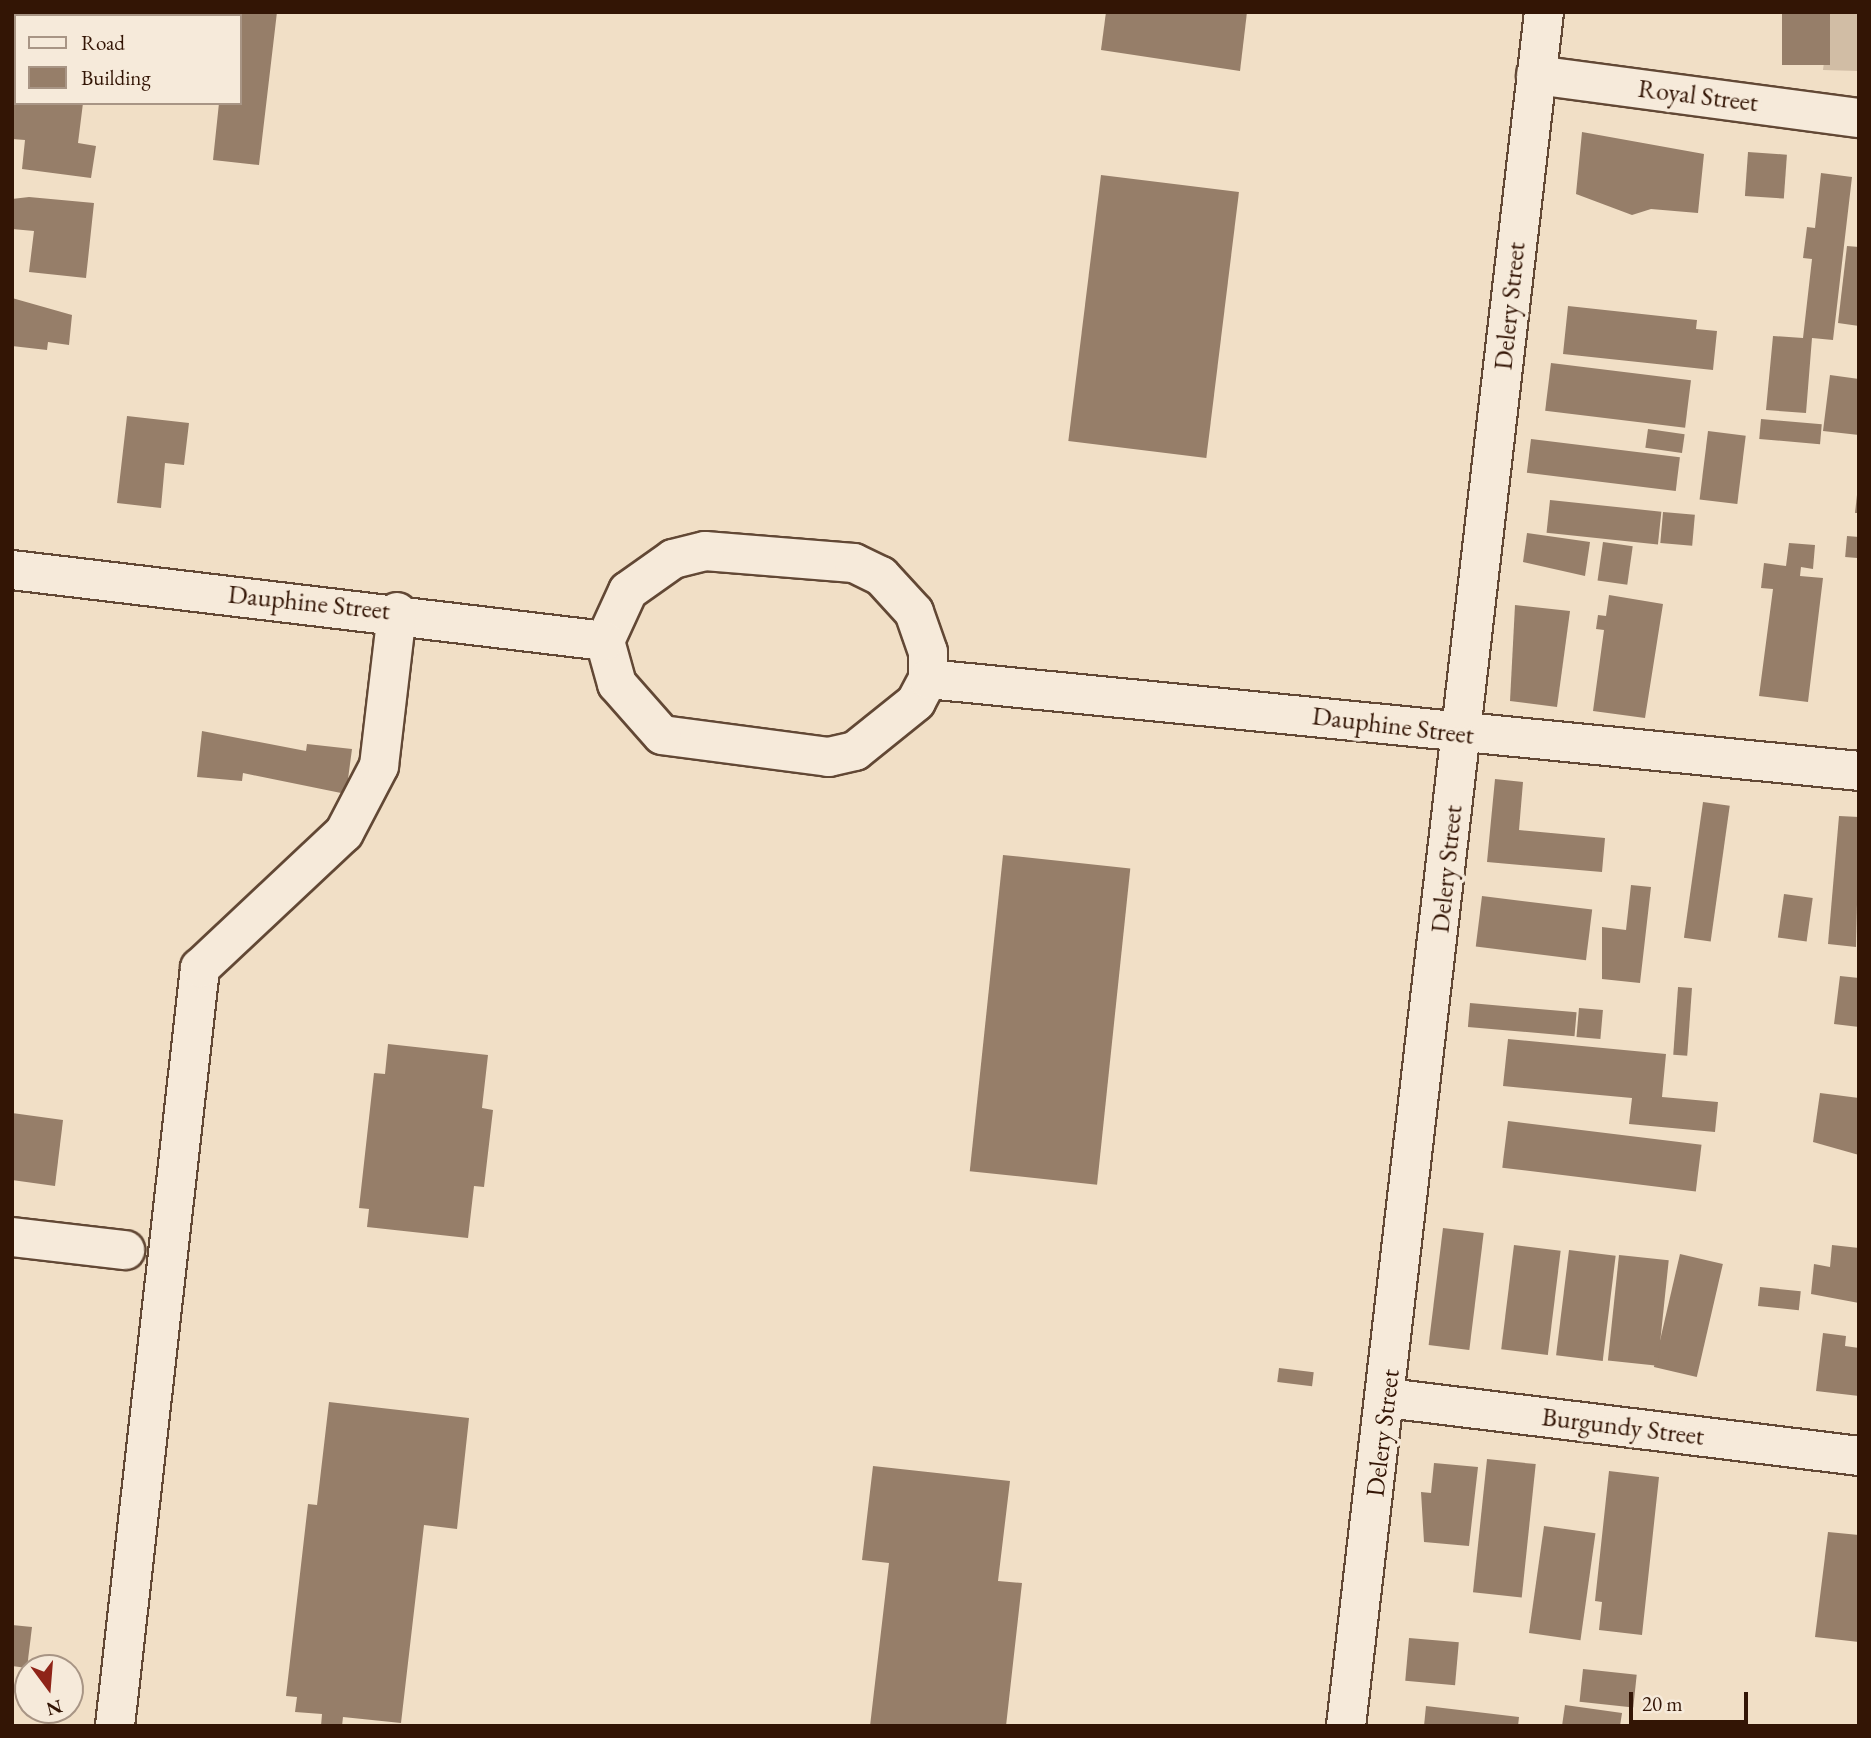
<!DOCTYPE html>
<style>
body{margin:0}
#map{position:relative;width:1871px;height:1738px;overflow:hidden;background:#f1dfc6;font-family:"EB Garamond",serif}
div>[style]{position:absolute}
.green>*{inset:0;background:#d1bda5}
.building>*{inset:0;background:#967e69;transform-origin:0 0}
.roads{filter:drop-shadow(2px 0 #624835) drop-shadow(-2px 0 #624835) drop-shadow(0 2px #624835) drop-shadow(0 -2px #624835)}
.street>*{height:38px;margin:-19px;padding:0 19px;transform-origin:19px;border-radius:19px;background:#f6eada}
span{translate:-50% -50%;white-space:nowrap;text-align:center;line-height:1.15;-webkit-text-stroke:7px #f6eada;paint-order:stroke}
.street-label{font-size:26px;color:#331505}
.frame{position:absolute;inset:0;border:14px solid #331505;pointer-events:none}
.legend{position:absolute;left:14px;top:14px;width:228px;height:91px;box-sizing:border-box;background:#f6eada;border:2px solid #a89585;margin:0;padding:9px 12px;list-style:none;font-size:21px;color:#331505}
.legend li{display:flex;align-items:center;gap:14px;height:35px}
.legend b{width:35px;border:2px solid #a89585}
.north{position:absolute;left:14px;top:1654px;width:70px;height:70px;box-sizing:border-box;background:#f6eada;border:2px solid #a89585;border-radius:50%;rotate:164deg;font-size:19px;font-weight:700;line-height:28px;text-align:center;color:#331505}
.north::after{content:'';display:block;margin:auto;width:24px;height:32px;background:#8f2418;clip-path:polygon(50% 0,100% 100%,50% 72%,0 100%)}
.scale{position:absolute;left:1629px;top:1692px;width:119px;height:32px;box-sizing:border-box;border:4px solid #331505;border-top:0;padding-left:9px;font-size:21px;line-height:24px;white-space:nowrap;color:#331505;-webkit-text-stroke:5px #f6eada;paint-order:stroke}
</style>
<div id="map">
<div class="green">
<div style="clip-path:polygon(1830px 12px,1859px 12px,1859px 71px,1823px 70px)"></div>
</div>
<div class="building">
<div style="clip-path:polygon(92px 12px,161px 12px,161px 16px)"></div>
<div style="clip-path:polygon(230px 12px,277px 12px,259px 165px,213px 160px,219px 103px,240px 103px,240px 16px)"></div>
<div style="clip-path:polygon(1106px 12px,1247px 12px,1240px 71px,1101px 50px)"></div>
<div style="left:1782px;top:12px;width:48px;height:53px"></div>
<div style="clip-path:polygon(12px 79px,16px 103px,83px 103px,78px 143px,96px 146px,91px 178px,22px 169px,25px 140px,12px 139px)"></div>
<div style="clip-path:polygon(1582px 132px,1704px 154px,1698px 213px,1651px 209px,1632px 215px,1576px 194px)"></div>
<div style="left:1748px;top:152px;width:39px;height:44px;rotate:4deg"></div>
<div style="clip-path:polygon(1821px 173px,1852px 177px,1833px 340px,1812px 338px,1806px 413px,1766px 410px,1773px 336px,1803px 338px,1812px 259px,1803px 258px,1807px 227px,1815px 228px)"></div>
<div style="left:1101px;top:175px;width:139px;height:268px;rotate:7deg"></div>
<div style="clip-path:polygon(29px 197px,94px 203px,86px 278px,29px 272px,34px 231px,12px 229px,12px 199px)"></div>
<div style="clip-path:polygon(1847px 246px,1859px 247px,1859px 326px,1838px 323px)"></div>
<div style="clip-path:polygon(12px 298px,72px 315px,69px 345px,48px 342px,47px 350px,12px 346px)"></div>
<div style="clip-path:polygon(1568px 306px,1697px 320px,1696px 329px,1717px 331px,1713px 370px,1563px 354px)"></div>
<div style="left:1551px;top:363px;width:141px;height:48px;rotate:7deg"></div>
<div style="clip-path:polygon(1830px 375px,1859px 379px,1859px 435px,1823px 431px)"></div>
<div style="clip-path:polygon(127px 416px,189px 423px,184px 465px,165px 463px,161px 508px,117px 503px)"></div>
<div style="left:1761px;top:419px;width:61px;height:20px;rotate:5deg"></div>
<div style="left:1648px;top:429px;width:37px;height:19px;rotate:8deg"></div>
<div style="left:1708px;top:431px;width:38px;height:69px;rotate:7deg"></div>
<div style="left:1531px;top:439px;width:150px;height:34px;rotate:7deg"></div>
<div style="clip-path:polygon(1857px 495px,1859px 495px,1859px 513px,1855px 513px)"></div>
<div style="left:1550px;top:500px;width:112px;height:33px;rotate:6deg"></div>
<div style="left:1663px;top:512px;width:32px;height:31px;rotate:5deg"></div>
<div style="clip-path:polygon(1527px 533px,1590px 542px,1585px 576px,1523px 562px)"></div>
<div style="left:1847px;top:536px;width:12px;height:21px;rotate:5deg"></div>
<div style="left:1603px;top:542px;width:30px;height:39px;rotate:8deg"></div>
<div style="clip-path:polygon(1789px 543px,1815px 545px,1813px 569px,1801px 567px,1800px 576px,1823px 578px,1808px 702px,1759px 696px,1773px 589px,1761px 588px,1764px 563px,1786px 566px)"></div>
<div style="clip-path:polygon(1609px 595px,1663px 604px,1645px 718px,1593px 711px,1604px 630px,1596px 629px,1598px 615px,1606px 616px)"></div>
<div style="clip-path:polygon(1515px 605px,1570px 611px,1557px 707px,1510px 701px)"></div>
<div style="clip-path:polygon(202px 731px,306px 751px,307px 744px,352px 749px,346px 794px,243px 773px,242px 781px,197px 777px)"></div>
<div style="clip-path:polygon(1495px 779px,1523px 782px,1519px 830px,1605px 838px,1602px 872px,1487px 862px)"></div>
<div style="left:1703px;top:802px;width:27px;height:137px;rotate:8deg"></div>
<div style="clip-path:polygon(1839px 816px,1859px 817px,1856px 947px,1828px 944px)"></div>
<div style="left:1003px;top:855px;width:128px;height:318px;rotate:6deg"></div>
<div style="clip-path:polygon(1631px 885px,1651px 887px,1640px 983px,1602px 979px,1602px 927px,1626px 930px)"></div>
<div style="left:1784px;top:894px;width:29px;height:44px;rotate:8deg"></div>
<div style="left:1482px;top:896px;width:111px;height:51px;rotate:7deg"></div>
<div style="clip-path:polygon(1840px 976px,1859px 978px,1859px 1027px,1834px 1024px)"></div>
<div style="left:1678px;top:987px;width:14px;height:68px;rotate:4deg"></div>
<div style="left:1470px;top:1003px;width:107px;height:24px;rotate:5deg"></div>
<div style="left:1579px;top:1008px;width:24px;height:29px;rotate:5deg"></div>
<div style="clip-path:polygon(1508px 1039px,1666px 1054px,1662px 1097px,1718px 1102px,1715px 1132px,1629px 1124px,1632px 1098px,1503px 1086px)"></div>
<div style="clip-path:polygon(388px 1044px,488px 1055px,482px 1108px,493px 1110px,484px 1187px,474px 1186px,468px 1238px,367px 1227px,369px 1209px,359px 1208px,374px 1073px,385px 1074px)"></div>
<div style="clip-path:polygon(1820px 1093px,1859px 1098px,1859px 1155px,1813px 1142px)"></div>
<div style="clip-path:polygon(12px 1113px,63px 1120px,55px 1186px,12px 1180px)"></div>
<div style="left:1508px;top:1121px;width:195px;height:47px;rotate:7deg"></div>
<div style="left:1443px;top:1228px;width:41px;height:118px;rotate:7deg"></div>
<div style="left:1514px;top:1245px;width:47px;height:105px;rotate:7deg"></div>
<div style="clip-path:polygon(1832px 1245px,1859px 1248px,1859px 1303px,1811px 1294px,1814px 1264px,1830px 1267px)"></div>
<div style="left:1569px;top:1250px;width:47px;height:106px;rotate:7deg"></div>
<div style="left:1680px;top:1254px;width:44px;height:116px;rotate:13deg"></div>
<div style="left:1619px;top:1255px;width:50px;height:106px;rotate:6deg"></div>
<div style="left:1760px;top:1287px;width:41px;height:19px;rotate:6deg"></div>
<div style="clip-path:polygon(1823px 1333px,1846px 1336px,1845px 1346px,1859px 1348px,1859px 1396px,1816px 1391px)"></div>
<div style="left:1279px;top:1368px;width:35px;height:14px;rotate:7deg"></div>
<div style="clip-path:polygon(329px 1402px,469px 1418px,457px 1529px,424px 1525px,401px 1723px,343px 1717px,342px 1726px,321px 1726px,322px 1714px,295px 1712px,297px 1697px,286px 1696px,308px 1504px,317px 1505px)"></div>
<div style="left:1487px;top:1459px;width:49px;height:134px;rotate:6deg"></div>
<div style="clip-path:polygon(1434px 1463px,1478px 1467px,1469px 1546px,1424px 1542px,1421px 1492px,1431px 1493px)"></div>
<div style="clip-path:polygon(873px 1466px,1010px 1481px,998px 1581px,1022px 1583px,1006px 1726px,870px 1726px,889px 1563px,862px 1560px)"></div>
<div style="clip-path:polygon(1609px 1471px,1659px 1477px,1642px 1635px,1599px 1630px,1602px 1602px,1595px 1601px)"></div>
<div style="left:1544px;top:1526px;width:52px;height:108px;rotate:8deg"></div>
<div style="clip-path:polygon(1828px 1532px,1859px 1535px,1859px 1642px,1815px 1637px)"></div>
<div style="clip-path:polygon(12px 1625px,32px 1627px,27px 1668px,12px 1666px)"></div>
<div style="left:1409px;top:1638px;width:50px;height:43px;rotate:5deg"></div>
<div style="left:1583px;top:1669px;width:54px;height:33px;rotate:6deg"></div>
<div style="clip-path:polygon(1565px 1705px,1622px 1713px,1620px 1726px,1562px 1726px)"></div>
<div style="clip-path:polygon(1426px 1706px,1519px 1717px,1518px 1726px,1424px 1726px)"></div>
</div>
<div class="roads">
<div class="street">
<div style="left:1536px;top:75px;width:326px;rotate:7.6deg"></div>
<div style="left:705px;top:551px;width:149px;rotate:4.6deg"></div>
<div style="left:854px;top:563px;width:30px;rotate:26deg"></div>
<div style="left:881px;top:576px;width:49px;rotate:47.5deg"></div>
<div style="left:914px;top:612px;width:42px;rotate:70.7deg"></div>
<div style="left:928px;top:652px;width:27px;rotate:90deg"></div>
<div style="left:928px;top:679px;width:26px;rotate:118deg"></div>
<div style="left:916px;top:702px;width:78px;rotate:141.2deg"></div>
<div style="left:855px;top:751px;width:27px;rotate:167deg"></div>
<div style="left:829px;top:757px;width:168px;rotate:-172.5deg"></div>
<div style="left:662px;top:735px;width:68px;rotate:-131.4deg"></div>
<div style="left:617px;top:684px;width:45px;rotate:-105.6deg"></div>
<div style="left:605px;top:641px;width:55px;rotate:-65.3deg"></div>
<div style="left:628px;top:591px;width:55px;rotate:-35.4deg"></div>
<div style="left:673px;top:559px;width:33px;rotate:-14deg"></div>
<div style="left:12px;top:570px;width:597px;rotate:6.83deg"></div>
<div style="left:928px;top:679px;width:936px;rotate:5.64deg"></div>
<div style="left:12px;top:1237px;width:114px;rotate:6.6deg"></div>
<div style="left:1387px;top:1398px;width:476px;rotate:7deg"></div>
<div style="left:115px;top:1726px;width:763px;rotate:-83.6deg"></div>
<div style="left:200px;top:968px;width:197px;rotate:-43.2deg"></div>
<div style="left:344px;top:833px;width:76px;rotate:-62.4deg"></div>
<div style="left:379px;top:766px;width:155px;rotate:-83.3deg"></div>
<div style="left:1346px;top:1726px;width:1725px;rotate:-83.41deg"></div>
</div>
</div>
<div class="street-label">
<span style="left:1698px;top:96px;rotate:7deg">Royal Street</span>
<span style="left:1510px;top:306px;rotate:-84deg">Delery Street</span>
<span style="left:309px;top:603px;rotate:6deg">Dauphine Street</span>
<span style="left:1393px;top:726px;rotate:7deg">Dauphine Street</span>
<span style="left:1447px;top:869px;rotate:-84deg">Delery Street</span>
<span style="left:1623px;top:1427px;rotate:7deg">Burgundy Street</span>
<span style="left:1383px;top:1433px;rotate:-83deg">Delery Street</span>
</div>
<div class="frame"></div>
<ul class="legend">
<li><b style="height:9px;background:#f6eada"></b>Road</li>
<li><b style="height:19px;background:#967e69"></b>Building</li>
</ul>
<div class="north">N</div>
<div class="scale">20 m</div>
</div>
